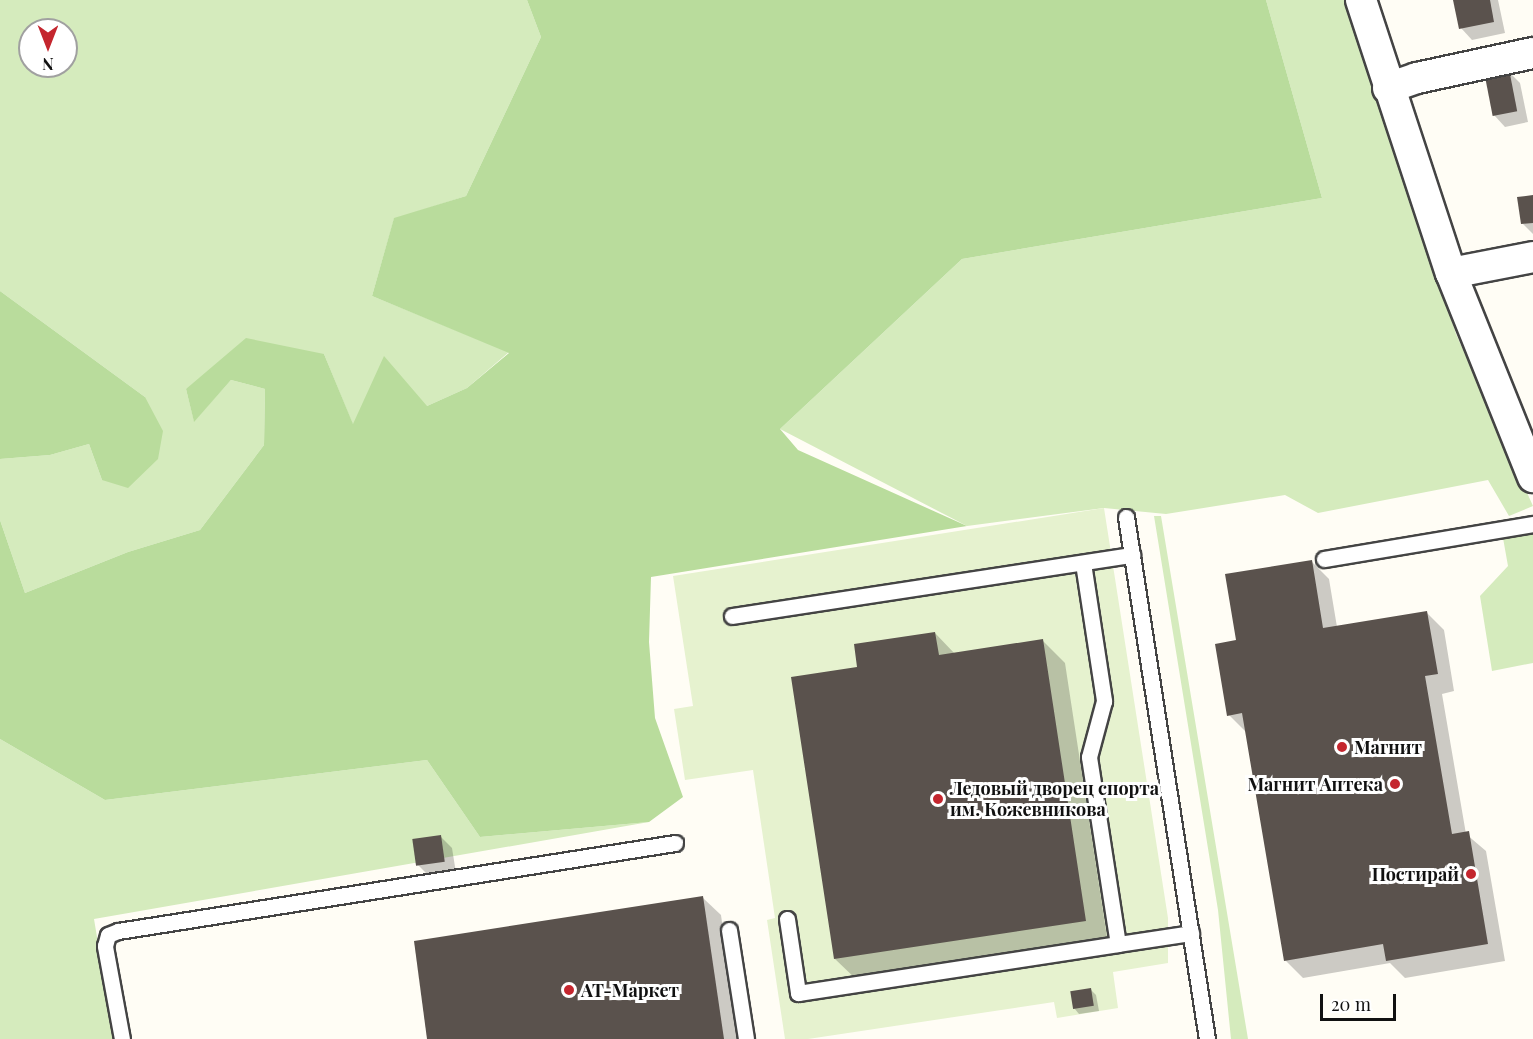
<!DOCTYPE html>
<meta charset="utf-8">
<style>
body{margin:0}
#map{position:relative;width:1533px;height:1039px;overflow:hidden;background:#fffdf5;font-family:"Playfair Display",serif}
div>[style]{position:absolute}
.green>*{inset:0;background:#d5ebbd}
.forest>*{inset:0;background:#b9dc9c}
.pitch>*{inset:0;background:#e6f2cf}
.shadow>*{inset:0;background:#0003}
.building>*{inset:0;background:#5a524d;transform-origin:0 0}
.roads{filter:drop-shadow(2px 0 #444) drop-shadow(-2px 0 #444) drop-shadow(0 2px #444) drop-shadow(0 -2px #444)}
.lane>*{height:15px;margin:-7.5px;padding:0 7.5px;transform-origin:7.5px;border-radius:7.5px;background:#fff}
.street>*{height:30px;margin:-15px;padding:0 15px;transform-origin:15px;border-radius:15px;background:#fff}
.dots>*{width:16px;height:16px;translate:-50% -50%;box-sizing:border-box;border:3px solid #fff;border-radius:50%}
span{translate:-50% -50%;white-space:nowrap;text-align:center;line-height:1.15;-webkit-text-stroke:6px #fff;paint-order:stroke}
.poi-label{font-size:18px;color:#111;font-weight:700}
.left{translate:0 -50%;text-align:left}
.right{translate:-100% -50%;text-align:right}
.north{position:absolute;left:18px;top:18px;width:60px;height:60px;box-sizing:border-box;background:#fff;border:2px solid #a0a0a0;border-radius:50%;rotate:180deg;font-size:16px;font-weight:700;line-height:24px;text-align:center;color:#111}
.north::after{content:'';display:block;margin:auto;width:21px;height:27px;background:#c4262e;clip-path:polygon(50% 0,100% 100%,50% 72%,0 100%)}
.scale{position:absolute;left:1320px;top:994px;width:76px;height:27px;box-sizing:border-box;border:3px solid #111;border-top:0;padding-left:8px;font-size:18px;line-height:21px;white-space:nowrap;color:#111;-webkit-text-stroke:4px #fff;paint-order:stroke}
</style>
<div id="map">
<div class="green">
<div style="clip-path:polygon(evenodd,0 0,527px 0,541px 37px,466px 196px,394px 219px,372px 296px,509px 352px,467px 388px,427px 406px,353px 425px,324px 354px,186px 389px,194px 421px,231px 380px,265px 389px,264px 445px,200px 530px,128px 552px,25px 593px,0 520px,0 459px,50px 455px,89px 444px,102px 480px,145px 397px,0 291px,0 0,30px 30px,66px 30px,66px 66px,30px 66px,30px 30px)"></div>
<div style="clip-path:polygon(1266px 0,1351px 0,1456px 334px,1533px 506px,1509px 516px,1488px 480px,1318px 513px,1285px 495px,1166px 514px,1104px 508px,967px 526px,780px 429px,962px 259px,1322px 198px)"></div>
<div style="clip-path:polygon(1154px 516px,1161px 516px,1248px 1039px,1231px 1039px,1218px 910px)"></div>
<div style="clip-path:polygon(1533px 533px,1533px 663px,1492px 671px,1480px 596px,1508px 566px,1503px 538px)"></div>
<div style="clip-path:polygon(0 739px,105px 800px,427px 760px,480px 837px,649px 822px,94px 919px,114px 1039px,0 1039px)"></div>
</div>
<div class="forest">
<div style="clip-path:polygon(527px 0,1266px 0,1322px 198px,962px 259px,780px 429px,798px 450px,967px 526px,651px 577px,649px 642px,655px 718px,683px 797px,649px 822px,480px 837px,427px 760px,105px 800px,0 739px,0 520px,25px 593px,128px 552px,200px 530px,264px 445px,265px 389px,231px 380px,194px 422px,186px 389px,246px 338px,324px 354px,353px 424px,384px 356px,427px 406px,467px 388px,509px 353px,372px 296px,394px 218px,466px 196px,541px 37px)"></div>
<div style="clip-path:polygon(0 291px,145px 397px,163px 431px,158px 459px,128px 488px,102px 480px,89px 444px,50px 455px,0 459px)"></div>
</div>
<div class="pitch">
<div style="clip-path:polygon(1104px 508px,1168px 918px,1168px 963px,1113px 972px,1118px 1008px,1057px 1018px,1054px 1002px,808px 1039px,785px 1039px,767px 920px,775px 918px,753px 770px,685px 780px,674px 709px,693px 706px,673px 576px)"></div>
</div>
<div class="shadow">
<div style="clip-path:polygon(1455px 0,1498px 0,1505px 33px,1472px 40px,1461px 28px)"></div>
<div style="clip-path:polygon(1508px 71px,1520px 83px,1528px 122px,1505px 127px,1494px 115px)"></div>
<div style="clip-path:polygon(1533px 197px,1533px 234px,1522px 223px)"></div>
<div style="clip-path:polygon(1311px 561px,1329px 579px,1337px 627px,1426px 612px,1444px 630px,1454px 691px,1442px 694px,1466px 834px,1486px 851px,1505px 961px,1405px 978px,1390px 963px,1303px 978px,1285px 960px,1246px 732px,1229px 715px,1238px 642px)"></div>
<div style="clip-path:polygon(935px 633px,955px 654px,1042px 640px,1065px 663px,1108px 944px,859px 982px,835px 959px,859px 668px)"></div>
<div style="clip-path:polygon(440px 836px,452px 848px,456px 873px,430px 877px,418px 865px)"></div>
<div style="clip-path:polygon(703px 898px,721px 915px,738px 1039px,429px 1039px)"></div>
<div style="clip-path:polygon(1091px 990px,1096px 995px,1099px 1011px,1079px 1014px,1074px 1008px)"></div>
</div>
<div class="building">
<div style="clip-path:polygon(1453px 0,1490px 0,1494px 22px,1459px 29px)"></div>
<div style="left:1509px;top:69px;width:43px;height:25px;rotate:79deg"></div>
<div style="clip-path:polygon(1533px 195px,1533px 223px,1521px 224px,1517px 197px)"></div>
<div style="clip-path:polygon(1312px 560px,1323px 628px,1427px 611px,1438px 674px,1425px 676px,1452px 834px,1469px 831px,1488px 944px,1386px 961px,1383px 944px,1284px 961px,1242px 713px,1227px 716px,1215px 644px,1236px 640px,1225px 574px)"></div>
<div style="clip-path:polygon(935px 632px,939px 655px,1043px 639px,1086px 921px,834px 959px,791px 677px,857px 667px,854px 644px)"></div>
<div style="left:441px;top:835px;width:27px;height:29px;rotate:82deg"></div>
<div style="clip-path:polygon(703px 896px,724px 1039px,427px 1039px,414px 941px)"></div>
<div style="left:1091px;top:988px;width:18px;height:21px;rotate:81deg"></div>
</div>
<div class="roads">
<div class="lane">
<div style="left:1126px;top:517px;width:528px;rotate:81.18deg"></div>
<div style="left:1324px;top:559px;width:212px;rotate:-9.5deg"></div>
<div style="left:1083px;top:563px;width:140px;rotate:81.3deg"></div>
<div style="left:1104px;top:701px;width:58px;rotate:105deg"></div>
<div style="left:1089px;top:757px;width:189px;rotate:81.2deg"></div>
<div style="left:1118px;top:944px;width:74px;rotate:-8.6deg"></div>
<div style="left:732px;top:616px;width:405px;rotate:-8.7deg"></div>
<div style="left:787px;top:919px;width:75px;rotate:81.5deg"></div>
<div style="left:798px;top:993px;width:324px;rotate:-8.7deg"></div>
<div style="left:729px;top:930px;width:110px;rotate:81.1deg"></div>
<div style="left:122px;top:1039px;width:95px;rotate:-100.4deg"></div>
<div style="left:105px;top:946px;width:11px;rotate:-75deg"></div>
<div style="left:108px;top:935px;width:11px;rotate:-22deg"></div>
<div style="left:118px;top:931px;width:564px;rotate:-8.98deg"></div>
</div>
<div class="street">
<div style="left:1361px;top:0;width:287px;rotate:71.8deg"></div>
<div style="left:1451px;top:273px;width:220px;rotate:68.1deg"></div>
<div style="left:1388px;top:88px;width:31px;rotate:-19deg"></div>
<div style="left:1417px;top:78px;width:119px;rotate:-12.2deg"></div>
<div style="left:1451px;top:273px;width:84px;rotate:-11deg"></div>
</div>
</div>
<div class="dots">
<div style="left:1342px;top:747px;background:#c4262e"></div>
<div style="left:1395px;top:784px;background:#c4262e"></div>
<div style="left:938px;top:799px;background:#c4262e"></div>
<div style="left:1471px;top:874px;background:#c4262e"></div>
<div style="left:569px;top:990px;background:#c4262e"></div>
</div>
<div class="poi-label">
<span class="left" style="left:1354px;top:747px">Магнит</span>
<span class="right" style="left:1383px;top:784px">Магнит Аптека</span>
<span class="left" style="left:950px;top:799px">Ледовый дворец спорта<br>им. Кожевникова</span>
<span class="right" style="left:1459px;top:874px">Постирай</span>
<span class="left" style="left:581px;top:990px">АТ-Маркет</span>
</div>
<div class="north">N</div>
<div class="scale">20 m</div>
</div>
